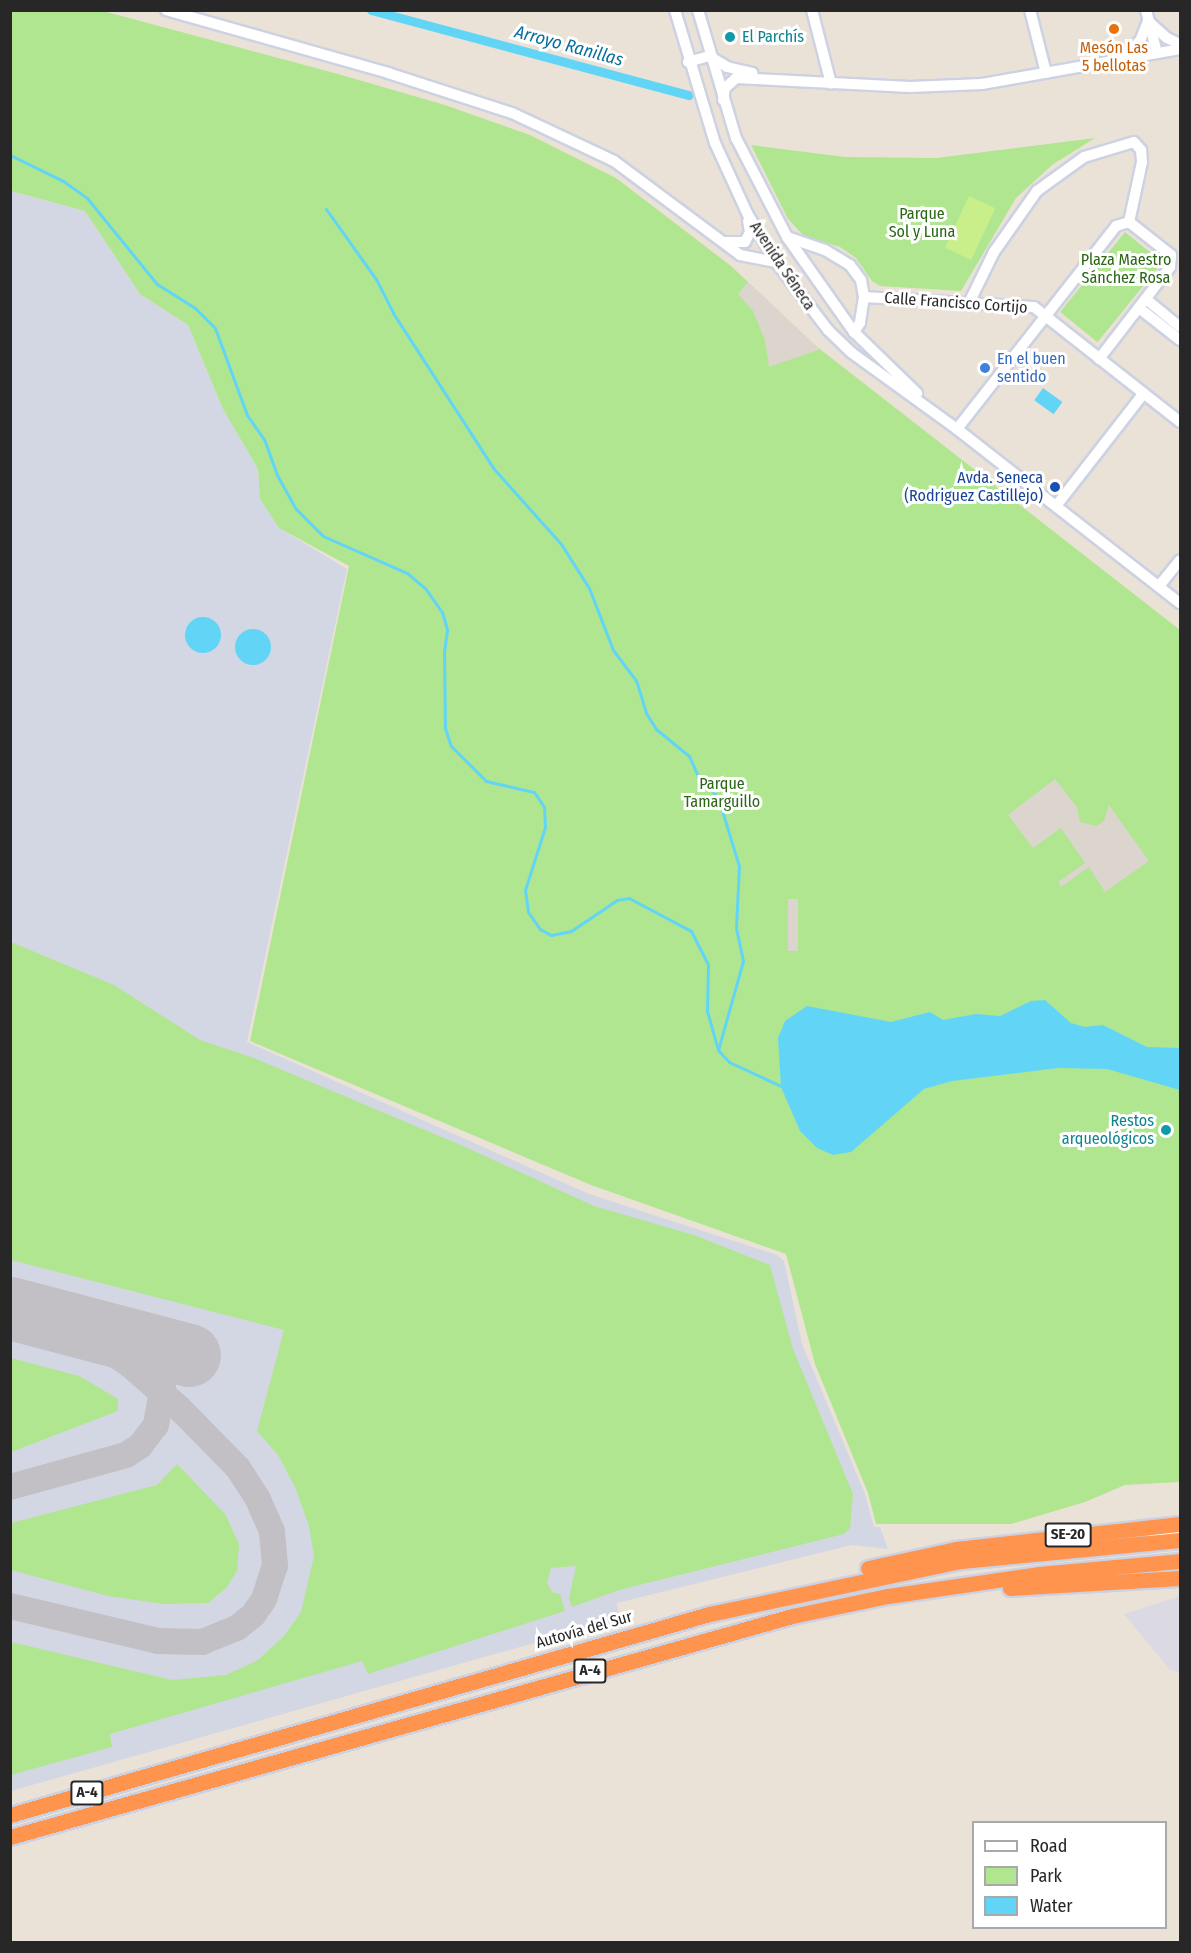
<!DOCTYPE html>
<meta charset="utf-8">
<style>
body{margin:0}
#map{position:relative;width:1191px;height:1953px;overflow:hidden;background:#ebe2d7;font-family:"Fira Sans Condensed",sans-serif}
div>[style]{position:absolute}
.industrial>*{inset:0;background:#dbd9e3}
.airport>*{inset:0;background:#d3d7e3}
.green>*{inset:0;background:#b0e68f;transform-origin:0 0}
.pitch>*{inset:0;background:#c8ef8a;transform-origin:0 0}
.plaza>*{inset:0;background:#dbd5ce;transform-origin:0 0}
.water>*{inset:0;background:#62d5f6;transform-origin:0 0}
.round{border-radius:50%}
.stream>*{height:3px;margin:-1.5px;padding:0 1.5px;transform-origin:1.5px;border-radius:1.5px;background:#62d5f6}
.canal>*{height:9px;margin:-4.5px;padding:0 4.5px;transform-origin:4.5px;border-radius:4.5px;background:#62d5f6}
.taxiway>*{height:26px;margin:-13px;padding:0 13px;transform-origin:13px;border-radius:13px;background:#c2c0c5}
.runway>*{height:63px;margin:-31.5px;padding:0 31.5px;transform-origin:31.5px;border-radius:31.5px;background:#c2c0c5}
.roads{filter:drop-shadow(2px 0 #cdd2e2) drop-shadow(-2px 0 #cdd2e2) drop-shadow(0 2px #cdd2e2) drop-shadow(0 -2px #cdd2e2)}
.minor>*{height:10px;margin:-5px;padding:0 5px;transform-origin:5px;border-radius:5px;background:#fff}
.highway>*{height:15px;margin:-7.5px;padding:0 7.5px;transform-origin:7.5px;border-radius:7.5px;background:#ff944f}
.dots>*{width:16px;height:16px;translate:-50% -50%;box-sizing:border-box;border:3px solid #fff;border-radius:50%}
span{translate:-50% -50%;white-space:nowrap;text-align:center;line-height:1.15;-webkit-text-stroke:6px #fff;paint-order:stroke}
.shield-label span{padding:2px 4px;background:#fff;border:2px solid;border-radius:4px;-webkit-text-stroke-width:0}
.shield-label{font-size:15px;color:#272727;font-weight:700}
.culture-label{font-size:16px;color:#0d838f}
.left{translate:0 -50%;text-align:left}
.right{translate:-100% -50%;text-align:right}
.food-label{font-size:16px;color:#c56008}
.park-label{font-size:16px;color:#296714}
.street-label{font-size:16px;color:#272727}
.shop-label{font-size:16px;color:#366cbe}
.transit-label{font-size:16px;color:#164399}
.water-label{font-size:18px;color:#056f9e;font-style:italic}
.frame{position:absolute;inset:0;border:12px solid #272727;pointer-events:none}
.legend{position:absolute;left:972px;top:1821px;width:195px;height:108px;box-sizing:border-box;background:#fff;border:2px solid #a9a9a9;margin:0;padding:8px 10px;list-style:none;font-size:18px;color:#272727}
.legend li{display:flex;align-items:center;gap:12px;height:30px}
.legend b{width:30px;border:2px solid #a9a9a9}
</style>
<div id="map">
<div class="industrial">
<div style="clip-path:polygon(1180px 1596px,1180px 1672px,1170px 1670px,1124px 1614px)"></div>
</div>
<div class="airport">
<div style="clip-path:polygon(10px 191px,85px 211px,140px 294px,188px 325px,223px 409px,258px 469px,260px 499px,279px 528px,347px 569px,247px 1042px,589px 1194px,777px 1255px,784px 1261px,802px 1344px,865px 1494px,874px 1527px,880px 1527px,888px 1549px,852px 1545px,617px 1603px,619px 1619px,11px 1791px)"></div>
</div>
<div class="green">
<div style="clip-path:polygon(10px 11px,103px 11px,338px 74px,445px 105px,530px 135px,616px 178px,731px 266px,816px 346px,1180px 630px,1180px 1482px,1125px 1485px,1085px 1502px,1011px 1524px,876px 1524px,868px 1493px,815px 1364px,786px 1254px,591px 1185px,250px 1041px,349px 566px,279px 528px,260px 499px,258px 469px,223px 409px,188px 325px,140px 294px,85px 211px,11px 191px)"></div>
<div style="clip-path:polygon(1095px 138px,1052px 165px,1016px 198px,961px 291px,880px 286px,872px 281px,856px 258px,840px 247px,804px 236px,788px 219px,751px 145px,845px 157px,936px 158px)"></div>
<div style="left:1125px;top:232px;width:48px;height:103px;rotate:39deg"></div>
<div style="clip-path:polygon(11px 942px,114px 985px,200px 1040px,254px 1058px,463px 1146px,594px 1206px,694px 1235px,770px 1265px,793px 1349px,853px 1494px,850px 1528px,844px 1534px,619px 1590px,572px 1607px,569px 1598px,576px 1566px,551px 1568px,547px 1583px,552px 1592px,560px 1594px,565px 1611px,368px 1674px,362px 1661px,110px 1734px,112px 1747px,11px 1775px,11px 1642px,172px 1680px,226px 1675px,258px 1660px,284px 1636px,301px 1612px,314px 1556px,309px 1526px,295px 1487px,278px 1455px,257px 1431px,284px 1330px,11px 1260px)"></div>
<div style="clip-path:polygon(11px 1358px,79px 1376px,118px 1399px,118px 1411px,11px 1452px)"></div>
<div style="clip-path:polygon(177px 1464px,225px 1514px,239px 1544px,237px 1571px,226px 1588px,208px 1603px,164px 1604px,108px 1596px,11px 1570px,11px 1523px,157px 1485px)"></div>
</div>
<div class="pitch">
<div style="left:969px;top:196px;width:29px;height:57px;rotate:25deg"></div>
</div>
<div class="plaza">
<div style="clip-path:polygon(748px 282px,816px 346px,821px 349px,769px 367px,765px 340px,753px 311px,738px 294px)"></div>
<div style="clip-path:polygon(1055px 779px,1077px 807px,1080px 822px,1097px 826px,1104px 821px,1109px 805px,1149px 861px,1105px 892px,1089px 867px,1061px 887px,1058px 882px,1085px 863px,1061px 828px,1033px 848px,1008px 815px)"></div>
<div style="left:788px;top:899px;width:10px;height:52px"></div>
</div>
<div class="water">
<div style="left:1043px;top:388px;width:24px;height:15px;rotate:36deg"></div>
<div class="round" style="left:185px;top:617px;width:36px;height:36px"></div>
<div class="round" style="left:235px;top:629px;width:36px;height:36px"></div>
<div style="clip-path:polygon(1045px 1000px,1071px 1023px,1085px 1027px,1103px 1025px,1147px 1047px,1180px 1048px,1180px 1090px,1107px 1069px,1058px 1068px,952px 1081px,924px 1089px,851px 1152px,833px 1155px,817px 1148px,800px 1131px,781px 1087px,778px 1038px,785px 1021px,807px 1006px,891px 1022px,930px 1012px,943px 1020px,976px 1014px,1000px 1016px,1031px 1001px)"></div>
</div>
<div class="stream">
<div style="left:10px;top:155px;width:59px;rotate:26.1deg"></div>
<div style="left:63px;top:181px;width:29px;rotate:35deg"></div>
<div style="left:87px;top:198px;width:111px;rotate:50.9deg"></div>
<div style="left:157px;top:284px;width:45px;rotate:32.3deg"></div>
<div style="left:195px;top:308px;width:28px;rotate:45deg"></div>
<div style="left:215px;top:328px;width:93px;rotate:69.8deg"></div>
<div style="left:247px;top:415px;width:29px;rotate:55deg"></div>
<div style="left:264px;top:439px;width:38px;rotate:70deg"></div>
<div style="left:277px;top:475px;width:39px;rotate:61deg"></div>
<div style="left:296px;top:509px;width:38px;rotate:45deg"></div>
<div style="left:323px;top:536px;width:92px;rotate:23.8deg"></div>
<div style="left:407px;top:573px;width:23px;rotate:40deg"></div>
<div style="left:425px;top:588px;width:29px;rotate:55deg"></div>
<div style="left:442px;top:612px;width:19px;rotate:74deg"></div>
<div style="left:447px;top:630px;width:21px;rotate:98deg"></div>
<div style="left:444px;top:651px;width:77px;rotate:89.3deg"></div>
<div style="left:445px;top:728px;width:19px;rotate:72deg"></div>
<div style="left:451px;top:746px;width:49px;rotate:45deg"></div>
<div style="left:486px;top:781px;width:49px;rotate:12.9deg"></div>
<div style="left:534px;top:792px;width:18px;rotate:56deg"></div>
<div style="left:544px;top:807px;width:20px;rotate:87deg"></div>
<div style="left:545px;top:827px;width:66px;rotate:107.6deg"></div>
<div style="left:525px;top:890px;width:22px;rotate:82deg"></div>
<div style="left:528px;top:912px;width:21px;rotate:55deg"></div>
<div style="left:540px;top:929px;width:13px;rotate:29deg"></div>
<div style="left:551px;top:935px;width:20px;rotate:-11deg"></div>
<div style="left:571px;top:931px;width:55px;rotate:-34deg"></div>
<div style="left:617px;top:900px;width:12px;rotate:-9deg"></div>
<div style="left:629px;top:898px;width:70px;rotate:28deg"></div>
<div style="left:691px;top:931px;width:37px;rotate:63deg"></div>
<div style="left:708px;top:964px;width:47px;rotate:91.2deg"></div>
<div style="left:707px;top:1011px;width:41px;rotate:74.2deg"></div>
<div style="left:718px;top:1050px;width:16px;rotate:47deg"></div>
<div style="left:729px;top:1062px;width:60px;rotate:24.8deg"></div>
<div style="left:326px;top:209px;width:86px;rotate:54.5deg"></div>
<div style="left:376px;top:279px;width:38px;rotate:63deg"></div>
<div style="left:393px;top:313px;width:186px;rotate:57.1deg"></div>
<div style="left:494px;top:469px;width:101px;rotate:48.2deg"></div>
<div style="left:561px;top:544px;width:52px;rotate:57.5deg"></div>
<div style="left:589px;top:588px;width:66px;rotate:68.8deg"></div>
<div style="left:613px;top:650px;width:38px;rotate:53deg"></div>
<div style="left:636px;top:680px;width:34px;rotate:73deg"></div>
<div style="left:646px;top:713px;width:19px;rotate:58deg"></div>
<div style="left:656px;top:729px;width:43px;rotate:39.3deg"></div>
<div style="left:689px;top:756px;width:27px;rotate:66deg"></div>
<div style="left:700px;top:781px;width:16px;rotate:38deg"></div>
<div style="left:713px;top:791px;width:15px;rotate:62deg"></div>
<div style="left:720px;top:804px;width:65px;rotate:73deg"></div>
<div style="left:739px;top:866px;width:62px;rotate:92.8deg"></div>
<div style="left:736px;top:928px;width:34px;rotate:78deg"></div>
<div style="left:743px;top:961px;width:92px;rotate:105.7deg"></div>
</div>
<div class="canal">
<div style="left:371px;top:10px;width:329px;rotate:15deg"></div>
</div>
<div class="taxiway">
<div style="left:10px;top:1487px;width:120px;rotate:-15.4deg"></div>
<div style="left:126px;top:1455px;width:17px;rotate:-33deg"></div>
<div style="left:140px;top:1446px;width:26px;rotate:-53deg"></div>
<div style="left:156px;top:1425px;width:39px;rotate:-80deg"></div>
<div style="left:163px;top:1387px;width:34px;rotate:-107deg"></div>
<div style="left:153px;top:1354px;width:24px;rotate:-147deg"></div>
<div style="left:133px;top:1341px;width:42px;rotate:-165deg"></div>
<div style="left:10px;top:1606px;width:152px;rotate:13.3deg"></div>
<div style="left:158px;top:1641px;width:44px;rotate:1.3deg"></div>
<div style="left:202px;top:1642px;width:38px;rotate:-22deg"></div>
<div style="left:237px;top:1628px;width:21px;rotate:-39deg"></div>
<div style="left:253px;top:1615px;width:19px;rotate:-55deg"></div>
<div style="left:264px;top:1599px;width:35px;rotate:-72deg"></div>
<div style="left:275px;top:1566px;width:35px;rotate:-95deg"></div>
<div style="left:272px;top:1531px;width:35px;rotate:-114deg"></div>
<div style="left:258px;top:1499px;width:37px;rotate:-123deg"></div>
<div style="left:238px;top:1468px;width:84px;rotate:-134.5deg"></div>
<div style="left:179px;top:1408px;width:65px;rotate:-138.7deg"></div>
<div style="left:130px;top:1365px;width:29px;rotate:-145deg"></div>
<div style="left:106px;top:1348px;width:79px;rotate:-154.4deg"></div>
</div>
<div class="runway">
<div style="left:10px;top:1308px;width:185px;rotate:14.7deg"></div>
</div>
<div class="roads">
<div class="minor">
<div style="left:166px;top:10px;width:231px;rotate:15.8deg"></div>
<div style="left:388px;top:73px;width:130px;rotate:17.9deg"></div>
<div style="left:512px;top:113px;width:113px;rotate:25.2deg"></div>
<div style="left:614px;top:161px;width:157px;rotate:36.7deg"></div>
<div style="left:740px;top:255px;width:37px;rotate:11deg"></div>
<div style="left:675px;top:10px;width:139px;rotate:73.3deg"></div>
<div style="left:715px;top:143px;width:77px;rotate:65.4deg"></div>
<div style="left:747px;top:213px;width:57px;rotate:59.4deg"></div>
<div style="left:776px;top:262px;width:86px;rotate:52.6deg"></div>
<div style="left:828px;top:330px;width:33px;rotate:44deg"></div>
<div style="left:852px;top:353px;width:130px;rotate:35.9deg"></div>
<div style="left:957px;top:429px;width:283px;rotate:38deg"></div>
<div style="left:698px;top:10px;width:134px;rotate:73.5deg"></div>
<div style="left:736px;top:138px;width:111px;rotate:62.7deg"></div>
<div style="left:787px;top:237px;width:116px;rotate:54.8deg"></div>
<div style="left:854px;top:332px;width:88px;rotate:44.1deg"></div>
<div style="left:812px;top:10px;width:76px;rotate:75.6deg"></div>
<div style="left:1030px;top:10px;width:65px;rotate:75.7deg"></div>
<div style="left:1146px;top:10px;width:44px;rotate:75.7deg"></div>
<div style="left:1123px;top:59px;width:25px;rotate:-47deg"></div>
<div style="left:1140px;top:41px;width:22px;rotate:-68deg"></div>
<div style="left:1148px;top:21px;width:25px;rotate:42deg"></div>
<div style="left:1167px;top:38px;width:14px;rotate:25deg"></div>
<div style="left:688px;top:62px;width:22px;rotate:-16deg"></div>
<div style="left:709px;top:56px;width:21px;rotate:31deg"></div>
<div style="left:727px;top:67px;width:26px;rotate:13deg"></div>
<div style="left:723px;top:100px;width:12px;rotate:-81deg"></div>
<div style="left:725px;top:88px;width:15px;rotate:-42deg"></div>
<div style="left:736px;top:78px;width:174px;rotate:3deg"></div>
<div style="left:910px;top:87px;width:72px;rotate:-2.4deg"></div>
<div style="left:982px;top:84px;width:201px;rotate:-10deg"></div>
<div style="left:787px;top:237px;width:40px;rotate:18.9deg"></div>
<div style="left:825px;top:250px;width:29px;rotate:31deg"></div>
<div style="left:850px;top:265px;width:19px;rotate:54deg"></div>
<div style="left:861px;top:280px;width:17px;rotate:80deg"></div>
<div style="left:864px;top:297px;width:26px;rotate:99deg"></div>
<div style="left:860px;top:323px;width:11px;rotate:124deg"></div>
<div style="left:723px;top:242px;width:22px"></div>
<div style="left:745px;top:242px;width:11px;rotate:-63deg"></div>
<div style="left:750px;top:232px;width:11px;rotate:-100deg"></div>
<div style="left:864px;top:297px;width:170px;rotate:3.4deg"></div>
<div style="left:1034px;top:307px;width:186px;rotate:38.2deg"></div>
<div style="left:1146px;top:299px;width:44px;rotate:39.5deg"></div>
<div style="left:969px;top:303px;width:57px;rotate:-63.9deg"></div>
<div style="left:994px;top:252px;width:75px;rotate:-54.8deg"></div>
<div style="left:1037px;top:191px;width:58px;rotate:-35.9deg"></div>
<div style="left:1084px;top:157px;width:52px;rotate:-16.7deg"></div>
<div style="left:1134px;top:142px;width:11px;rotate:49deg"></div>
<div style="left:1141px;top:150px;width:12px;rotate:85deg"></div>
<div style="left:1142px;top:162px;width:61px;rotate:102.2deg"></div>
<div style="left:1139px;top:308px;width:52px;rotate:38deg"></div>
<div style="left:1099px;top:359px;width:116px;rotate:-52.3deg"></div>
<div style="left:1170px;top:267px;width:12px;rotate:-85deg"></div>
<div style="left:1171px;top:255px;width:53px;rotate:-141.8deg"></div>
<div style="left:957px;top:429px;width:258px;rotate:-51.9deg"></div>
<div style="left:1116px;top:226px;width:14px;rotate:-17deg"></div>
<div style="left:1056px;top:506px;width:143px;rotate:-52.1deg"></div>
<div style="left:1159px;top:586px;width:33px;rotate:-51deg"></div>
<div style="left:1154px;top:1535px;width:26px;rotate:-7deg"></div>
</div>
<div class="highway">
<div style="left:868px;top:1568px;width:90px;rotate:-12.2deg"></div>
<div style="left:956px;top:1549px;width:225px;rotate:-6.4deg"></div>
<div style="left:1010px;top:1588px;width:170px;rotate:-3.4deg"></div>
<div style="left:10px;top:1815px;width:727px;rotate:-16.04deg"></div>
<div style="left:709px;top:1614px;width:258px;rotate:-11.9deg"></div>
<div style="left:961px;top:1561px;width:220px;rotate:-5.5deg"></div>
<div style="left:10px;top:1837px;width:813px;rotate:-15.78deg"></div>
<div style="left:792px;top:1616px;width:98px;rotate:-11.8deg"></div>
<div style="left:888px;top:1596px;width:153px;rotate:-8.3deg"></div>
<div style="left:1039px;top:1574px;width:142px;rotate:-5.3deg"></div>
</div>
</div>
<div class="dots">
<div style="left:1114px;top:29px;background:#e8710a"></div>
<div style="left:730px;top:37px;background:#0f9aa8"></div>
<div style="left:985px;top:368px;background:#3f7fe0"></div>
<div style="left:1055px;top:487px;background:#1a4fb4"></div>
<div style="left:1166px;top:1130px;background:#0f9aa8"></div>
</div>
<div class="shield-label">
<span style="left:1068px;top:1535px">SE-20</span>
<span style="left:590px;top:1671px">A-4</span>
<span style="left:87px;top:1793px">A-4</span>
</div>
<div class="culture-label">
<span class="left" style="left:742px;top:37px">El Parchís</span>
<span class="right" style="left:1154px;top:1130px">Restos<br>arqueológicos</span>
</div>
<div class="food-label">
<span style="left:1114px;top:57px">Mesón Las<br>5 bellotas</span>
</div>
<div class="park-label">
<span style="left:922px;top:223px">Parque<br>Sol y Luna</span>
<span style="left:1126px;top:269px">Plaza Maestro<br>Sánchez Rosa</span>
<span style="left:722px;top:793px">Parque<br>Tamarguillo</span>
</div>
<div class="street-label">
<span style="left:782px;top:266px;rotate:56deg">Avenida Séneca</span>
<span style="left:956px;top:303px;rotate:4deg">Calle Francisco Cortijo</span>
<span style="left:584px;top:1630px;rotate:-16deg">Autovía del Sur</span>
</div>
<div class="shop-label">
<span class="left" style="left:997px;top:368px">En el buen<br>sentido</span>
</div>
<div class="transit-label">
<span class="right" style="left:1043px;top:487px">Avda. Seneca<br>(Rodriguez Castillejo)</span>
</div>
<div class="water-label">
<span style="left:569px;top:46px;rotate:15deg">Arroyo Ranillas</span>
</div>
<div class="frame"></div>
<ul class="legend">
<li><b style="height:8px;background:#fff"></b>Road</li>
<li><b style="height:16px;background:#b0e68f"></b>Park</li>
<li><b style="height:16px;background:#62d5f6"></b>Water</li>
</ul>
</div>
